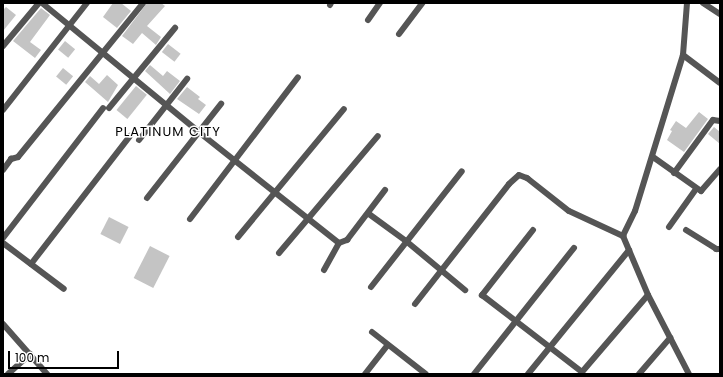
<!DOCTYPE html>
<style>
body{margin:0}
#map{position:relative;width:723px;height:377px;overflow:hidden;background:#fff;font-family:Poppins,sans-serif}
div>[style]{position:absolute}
.building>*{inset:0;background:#c4c4c4;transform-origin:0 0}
.street>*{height:6px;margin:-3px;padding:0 3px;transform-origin:3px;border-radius:3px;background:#555}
span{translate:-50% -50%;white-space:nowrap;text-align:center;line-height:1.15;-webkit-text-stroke:3px #fff;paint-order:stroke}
.neighbourhood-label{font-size:13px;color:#000;letter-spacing:1px}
.frame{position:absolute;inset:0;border:4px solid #000;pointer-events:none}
.scale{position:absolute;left:8px;top:351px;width:111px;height:18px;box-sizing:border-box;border:2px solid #000;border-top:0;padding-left:5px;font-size:12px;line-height:14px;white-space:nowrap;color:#000;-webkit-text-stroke:3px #fff;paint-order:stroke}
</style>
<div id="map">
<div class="building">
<div style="clip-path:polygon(113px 3px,121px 3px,131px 11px,117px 28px,103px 17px)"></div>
<div style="clip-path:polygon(147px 3px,161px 3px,165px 6px,147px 26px,161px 37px,156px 45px,142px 33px,133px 44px,122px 36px)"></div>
<div style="clip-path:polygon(6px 7px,16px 15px,3px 31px,3px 10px)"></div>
<div style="clip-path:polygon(41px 8px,50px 15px,30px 42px,41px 50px,35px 58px,13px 41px)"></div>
<div style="left:65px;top:41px;width:13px;height:11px;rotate:39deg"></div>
<div style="left:168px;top:44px;width:16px;height:10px;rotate:38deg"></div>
<div style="clip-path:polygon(150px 65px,163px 76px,167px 71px,180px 81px,170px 94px,145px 71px)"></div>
<div style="left:63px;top:68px;width:13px;height:11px;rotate:39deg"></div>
<div style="clip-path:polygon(107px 75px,118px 85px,108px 102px,85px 82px,90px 76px,99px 84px)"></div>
<div style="left:136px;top:86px;width:14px;height:31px;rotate:39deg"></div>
<div style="clip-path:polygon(187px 87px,200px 97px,198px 99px,206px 105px,199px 114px,177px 99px)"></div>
<div style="clip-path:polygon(699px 112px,708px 119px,684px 152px,667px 140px,672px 131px,670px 130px,676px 121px,686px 128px)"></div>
<div style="clip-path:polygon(714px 127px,720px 132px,720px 144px,708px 134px)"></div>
<div style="left:109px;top:217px;width:22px;height:19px;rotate:27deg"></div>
<div style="left:150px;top:246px;width:22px;height:36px;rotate:27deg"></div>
</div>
<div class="street">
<div style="left:42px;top:3px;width:205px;rotate:39.4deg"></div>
<div style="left:200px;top:133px;width:177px;rotate:38.4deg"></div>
<div style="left:687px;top:3px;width:52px;rotate:94.4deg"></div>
<div style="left:683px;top:55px;width:163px;rotate:107.1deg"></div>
<div style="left:635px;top:211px;width:28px;rotate:116deg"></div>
<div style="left:623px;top:236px;width:64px;rotate:67deg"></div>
<div style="left:648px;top:295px;width:89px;rotate:62.6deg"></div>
<div style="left:703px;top:3px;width:20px;rotate:33deg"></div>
<div style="left:330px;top:5px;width:2px;rotate:-63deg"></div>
<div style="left:368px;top:20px;width:21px;rotate:-55deg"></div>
<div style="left:399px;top:34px;width:39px;rotate:-53deg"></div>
<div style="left:3px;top:46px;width:56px;rotate:-50.1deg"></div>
<div style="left:683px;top:55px;width:46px;rotate:37.1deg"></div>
<div style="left:109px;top:108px;width:104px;rotate:-50.5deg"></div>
<div style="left:3px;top:110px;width:136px;rotate:-51.9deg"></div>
<div style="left:139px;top:140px;width:78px;rotate:-51.8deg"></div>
<div style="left:653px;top:157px;width:59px;rotate:35.3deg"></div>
<div style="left:701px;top:191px;width:29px;rotate:-49deg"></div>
<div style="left:3px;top:170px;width:14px;rotate:-54deg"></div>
<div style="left:11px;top:159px;width:7px;rotate:-16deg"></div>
<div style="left:18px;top:157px;width:198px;rotate:-50.9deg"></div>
<div style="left:674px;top:173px;width:66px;rotate:-53.7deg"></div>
<div style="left:713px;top:120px;width:7px;rotate:8deg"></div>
<div style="left:147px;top:198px;width:120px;rotate:-51.8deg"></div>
<div style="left:369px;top:214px;width:46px;rotate:36.1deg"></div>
<div style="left:406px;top:241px;width:77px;rotate:39.7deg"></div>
<div style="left:190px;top:219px;width:178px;rotate:-52.7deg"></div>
<div style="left:669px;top:227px;width:47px;rotate:-54.6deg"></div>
<div style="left:533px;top:230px;width:83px;rotate:128.1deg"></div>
<div style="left:482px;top:295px;width:126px;rotate:37.6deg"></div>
<div style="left:582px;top:372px;width:101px;rotate:-49.4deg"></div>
<div style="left:686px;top:230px;width:36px;rotate:32deg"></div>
<div style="left:716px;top:249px;width:4px"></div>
<div style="left:238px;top:237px;width:166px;rotate:-50.4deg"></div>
<div style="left:3px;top:238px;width:164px;rotate:-52.4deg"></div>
<div style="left:3px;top:243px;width:76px;rotate:37deg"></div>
<div style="left:279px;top:253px;width:153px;rotate:-49.8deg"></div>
<div style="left:31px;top:264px;width:162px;rotate:-52.3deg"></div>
<div style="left:324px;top:270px;width:31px;rotate:-61deg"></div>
<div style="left:339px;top:243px;width:9px;rotate:-21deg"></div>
<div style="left:347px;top:240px;width:63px;rotate:-52.8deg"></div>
<div style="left:371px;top:287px;width:147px;rotate:-51.9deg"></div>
<div style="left:415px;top:304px;width:152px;rotate:-51.9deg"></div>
<div style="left:509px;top:184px;width:13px;rotate:-42deg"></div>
<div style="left:519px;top:175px;width:9px;rotate:21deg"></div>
<div style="left:527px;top:178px;width:53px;rotate:38.2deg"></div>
<div style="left:569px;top:211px;width:60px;rotate:24.8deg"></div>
<div style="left:3px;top:324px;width:67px;rotate:48.7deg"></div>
<div style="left:372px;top:332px;width:68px;rotate:37.9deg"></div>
<div style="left:8px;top:374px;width:30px;rotate:-42deg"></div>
<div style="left:365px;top:374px;width:37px;rotate:-52deg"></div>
<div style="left:474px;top:374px;width:161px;rotate:-51.6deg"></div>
<div style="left:528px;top:374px;width:160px;rotate:-50.8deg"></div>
<div style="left:639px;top:374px;width:48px;rotate:-49.3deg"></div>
</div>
<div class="neighbourhood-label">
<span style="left:168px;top:132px">PLATINUM CITY</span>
</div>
<div class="frame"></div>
<div class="scale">100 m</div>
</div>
